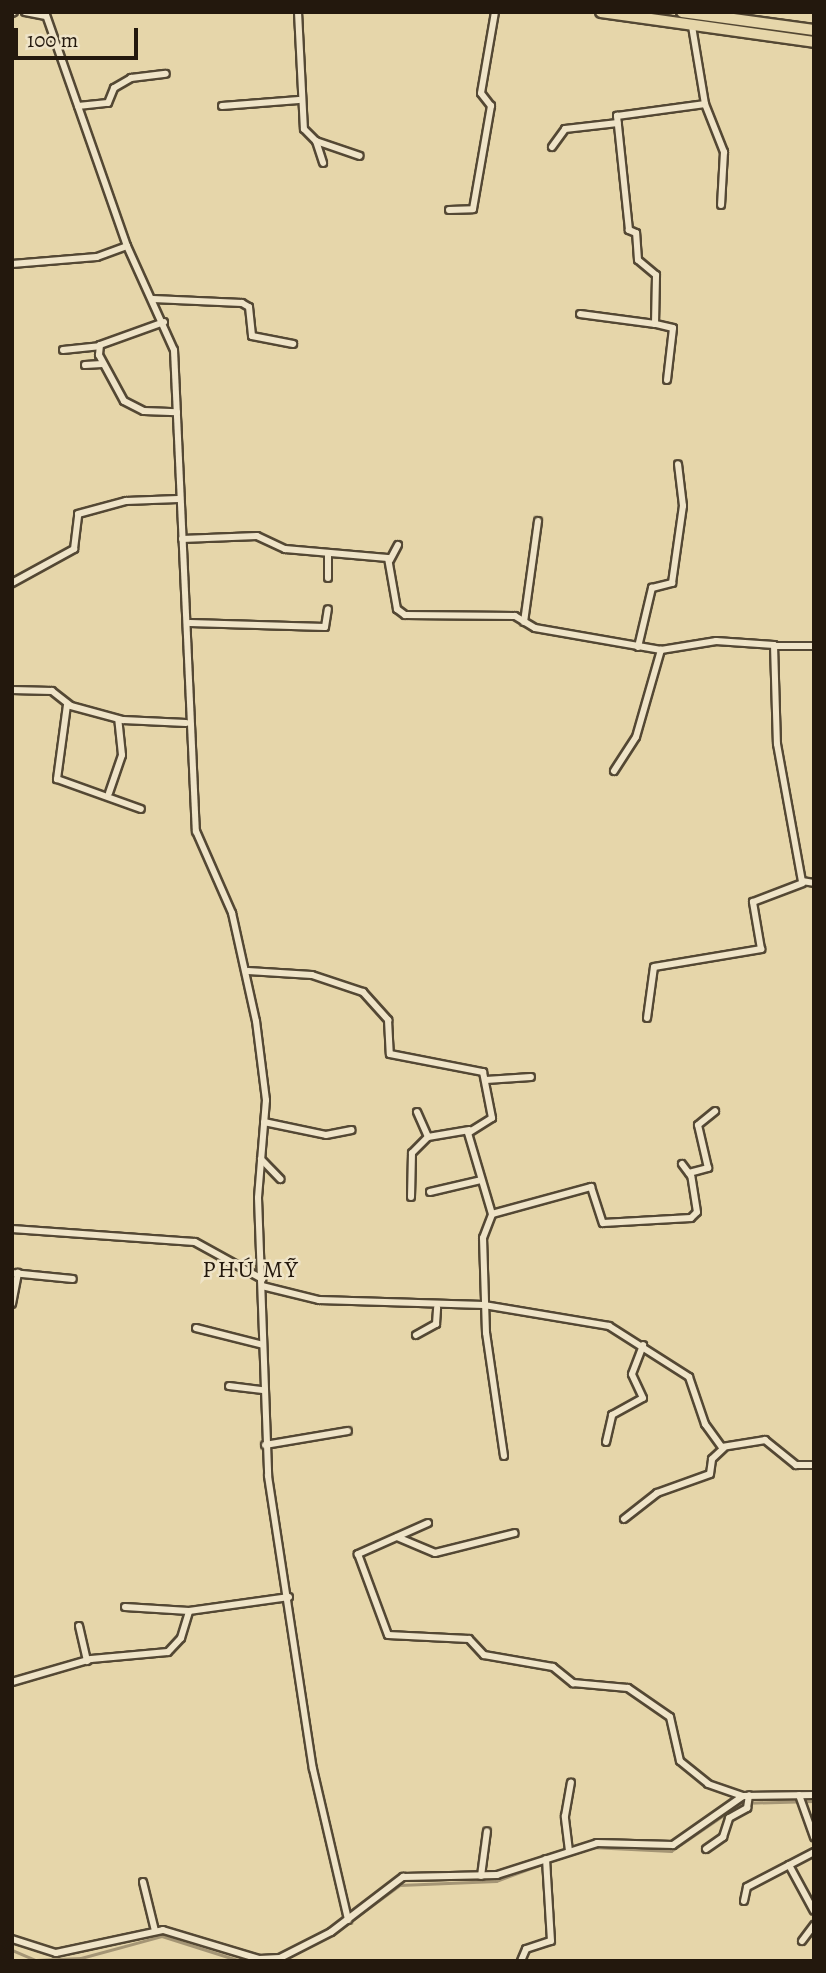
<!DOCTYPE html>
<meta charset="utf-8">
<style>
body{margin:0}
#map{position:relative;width:826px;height:1973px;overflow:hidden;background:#e6d6aa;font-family:Alegreya,serif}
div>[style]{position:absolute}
.stream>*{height:2.5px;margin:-1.25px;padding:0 1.25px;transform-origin:1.25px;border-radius:1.25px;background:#a49575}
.roads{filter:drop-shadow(2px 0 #544834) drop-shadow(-2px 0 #544834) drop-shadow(0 2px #544834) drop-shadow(0 -2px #544834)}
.minor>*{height:6px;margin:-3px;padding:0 3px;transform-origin:3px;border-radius:3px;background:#efe4c8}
.trunk>*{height:10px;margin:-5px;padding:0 5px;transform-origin:5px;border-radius:5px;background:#e6d6aa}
span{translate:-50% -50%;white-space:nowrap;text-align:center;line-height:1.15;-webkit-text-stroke:5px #efe4c8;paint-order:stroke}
.quarter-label{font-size:24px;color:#23180d;letter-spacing:2px}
.frame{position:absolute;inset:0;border:14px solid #23180d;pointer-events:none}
.scale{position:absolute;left:14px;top:28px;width:124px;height:32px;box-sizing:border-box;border:4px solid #23180d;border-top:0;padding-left:9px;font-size:21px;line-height:24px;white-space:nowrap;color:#23180d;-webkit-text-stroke:5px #efe4c8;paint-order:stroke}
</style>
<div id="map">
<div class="stream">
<div style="left:591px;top:1847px;width:80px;rotate:2.9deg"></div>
<div style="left:671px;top:1851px;width:85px;rotate:-34.4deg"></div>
<div style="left:741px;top:1803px;width:73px;rotate:-1.6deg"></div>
<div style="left:336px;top:1932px;width:79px;rotate:-36.3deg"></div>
<div style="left:400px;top:1885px;width:96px;rotate:-2.4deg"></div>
<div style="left:496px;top:1881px;width:52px;rotate:-20.2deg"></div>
<div style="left:12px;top:1950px;width:26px;rotate:23deg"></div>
<div style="left:36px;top:1960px;width:45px;rotate:-2.5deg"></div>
<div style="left:81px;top:1958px;width:84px;rotate:-15.2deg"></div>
<div style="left:162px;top:1936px;width:83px;rotate:17.6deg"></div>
<div style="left:283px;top:1959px;width:52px;rotate:-26.1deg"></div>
</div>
<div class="roads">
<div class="minor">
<div style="left:25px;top:12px;width:21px;rotate:11deg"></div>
<div style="left:45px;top:12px;width:248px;rotate:70.7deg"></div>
<div style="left:127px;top:246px;width:114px;rotate:65.7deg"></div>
<div style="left:174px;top:350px;width:482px;rotate:87.4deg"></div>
<div style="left:196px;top:831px;width:90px;rotate:66.3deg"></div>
<div style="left:232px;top:913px;width:111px;rotate:77.5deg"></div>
<div style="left:256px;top:1021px;width:80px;rotate:82.8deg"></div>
<div style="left:266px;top:1100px;width:98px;rotate:94.7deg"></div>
<div style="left:258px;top:1198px;width:278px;rotate:87.9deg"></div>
<div style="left:268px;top:1476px;width:296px;rotate:81.3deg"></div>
<div style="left:313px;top:1769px;width:155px;rotate:76.9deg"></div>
<div style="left:298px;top:12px;width:117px;rotate:87.1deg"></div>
<div style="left:304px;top:129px;width:17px;rotate:45deg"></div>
<div style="left:316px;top:141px;width:46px;rotate:18.8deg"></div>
<div style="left:12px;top:13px;width:2px;rotate:-27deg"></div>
<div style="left:705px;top:104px;width:52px;rotate:68.4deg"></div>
<div style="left:724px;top:152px;width:53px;rotate:93.2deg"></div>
<div style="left:78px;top:106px;width:30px;rotate:-6deg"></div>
<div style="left:108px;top:103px;width:16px;rotate:-68deg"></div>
<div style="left:114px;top:88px;width:20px;rotate:-30deg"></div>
<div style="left:131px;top:78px;width:35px;rotate:-7deg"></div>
<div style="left:222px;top:106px;width:77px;rotate:-4.5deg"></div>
<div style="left:316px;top:141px;width:23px;rotate:72deg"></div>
<div style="left:552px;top:147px;width:22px;rotate:-54deg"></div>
<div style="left:565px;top:129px;width:53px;rotate:-6.5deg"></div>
<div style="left:449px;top:210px;width:24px;rotate:-2deg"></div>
<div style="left:473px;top:209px;width:105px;rotate:-80.1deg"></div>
<div style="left:491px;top:106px;width:16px;rotate:-128deg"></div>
<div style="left:481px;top:93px;width:82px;rotate:-80.2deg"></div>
<div style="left:12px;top:264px;width:85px;rotate:-4.7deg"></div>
<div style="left:97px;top:257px;width:32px;rotate:-20deg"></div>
<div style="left:153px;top:299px;width:89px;rotate:2.6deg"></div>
<div style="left:242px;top:303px;width:8px;rotate:30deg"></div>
<div style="left:249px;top:307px;width:29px;rotate:84deg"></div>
<div style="left:252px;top:336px;width:42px;rotate:11deg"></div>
<div style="left:580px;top:314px;width:76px;rotate:7.6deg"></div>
<div style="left:164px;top:322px;width:68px;rotate:160.2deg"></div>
<div style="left:100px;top:345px;width:10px;rotate:96deg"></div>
<div style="left:99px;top:355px;width:52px;rotate:61.5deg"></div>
<div style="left:124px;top:401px;width:22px;rotate:27deg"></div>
<div style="left:144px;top:411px;width:33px;rotate:2deg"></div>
<div style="left:63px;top:350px;width:36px;rotate:-6deg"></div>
<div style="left:85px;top:365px;width:17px;rotate:-3deg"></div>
<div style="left:667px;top:380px;width:52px;rotate:-83.4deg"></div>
<div style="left:673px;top:328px;width:18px;rotate:-167deg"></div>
<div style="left:655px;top:324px;width:49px;rotate:-88.8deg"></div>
<div style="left:656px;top:275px;width:23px;rotate:-140deg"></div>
<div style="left:638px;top:260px;width:27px;rotate:-94deg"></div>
<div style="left:636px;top:233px;width:8px;rotate:-157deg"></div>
<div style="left:629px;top:230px;width:115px;rotate:-96deg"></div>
<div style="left:617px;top:116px;width:89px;rotate:-7.8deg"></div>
<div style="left:705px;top:104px;width:79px;rotate:-99.5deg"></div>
<div style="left:182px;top:539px;width:75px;rotate:-2.3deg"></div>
<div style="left:257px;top:536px;width:31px;rotate:25deg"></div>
<div style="left:285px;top:549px;width:103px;rotate:5deg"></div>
<div style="left:388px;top:558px;width:52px;rotate:80deg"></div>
<div style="left:397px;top:609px;width:10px;rotate:37deg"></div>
<div style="left:405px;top:615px;width:110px;rotate:0.5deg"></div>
<div style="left:515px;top:616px;width:23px;rotate:31deg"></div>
<div style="left:535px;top:628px;width:128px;rotate:9.9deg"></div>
<div style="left:661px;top:650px;width:56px;rotate:-9.3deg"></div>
<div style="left:716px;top:641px;width:58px;rotate:3.9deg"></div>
<div style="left:774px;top:645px;width:99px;rotate:88.3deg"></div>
<div style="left:777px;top:744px;width:139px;rotate:79.7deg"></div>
<div style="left:802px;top:881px;width:12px;rotate:9deg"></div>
<div style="left:390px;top:560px;width:17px;rotate:-62deg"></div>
<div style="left:328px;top:578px;width:24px;rotate:-90deg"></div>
<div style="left:12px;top:583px;width:71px;rotate:-28.7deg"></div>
<div style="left:74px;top:549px;width:35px;rotate:-83deg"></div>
<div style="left:78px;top:514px;width:50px;rotate:-15.2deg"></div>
<div style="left:126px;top:501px;width:52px;rotate:-2.2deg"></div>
<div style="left:524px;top:622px;width:102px;rotate:-82.1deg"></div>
<div style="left:190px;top:623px;width:135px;rotate:1.7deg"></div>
<div style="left:325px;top:627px;width:18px;rotate:-81deg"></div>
<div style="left:776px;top:646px;width:38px"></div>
<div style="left:638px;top:647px;width:61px;rotate:-76.7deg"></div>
<div style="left:652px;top:588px;width:21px;rotate:-14deg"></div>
<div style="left:672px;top:583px;width:78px;rotate:-81.9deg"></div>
<div style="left:683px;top:506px;width:42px;rotate:-96.8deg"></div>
<div style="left:12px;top:690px;width:40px;rotate:1.4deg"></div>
<div style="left:52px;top:691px;width:24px;rotate:38deg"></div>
<div style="left:71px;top:706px;width:54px;rotate:15.1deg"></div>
<div style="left:123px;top:720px;width:63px;rotate:2.7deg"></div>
<div style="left:67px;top:705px;width:75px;rotate:97.7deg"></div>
<div style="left:57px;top:779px;width:89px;rotate:19.7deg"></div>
<div style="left:614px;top:771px;width:40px;rotate:-57.1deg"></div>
<div style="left:636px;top:737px;width:91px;rotate:-74deg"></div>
<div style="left:109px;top:793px;width:40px;rotate:-71.1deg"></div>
<div style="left:122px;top:755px;width:36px;rotate:-96deg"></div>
<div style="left:248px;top:971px;width:64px;rotate:3.6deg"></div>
<div style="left:312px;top:975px;width:54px;rotate:18.4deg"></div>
<div style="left:363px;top:992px;width:38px;rotate:48deg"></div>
<div style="left:388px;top:1020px;width:34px;rotate:87deg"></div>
<div style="left:390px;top:1054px;width:95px;rotate:11deg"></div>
<div style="left:483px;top:1072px;width:47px;rotate:78.9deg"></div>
<div style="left:492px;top:1118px;width:28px;rotate:148deg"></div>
<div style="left:468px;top:1133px;width:84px;rotate:73.5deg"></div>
<div style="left:647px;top:1018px;width:51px;rotate:-82.2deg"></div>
<div style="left:654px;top:967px;width:109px;rotate:-9.5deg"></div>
<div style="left:761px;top:949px;width:48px;rotate:-99.7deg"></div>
<div style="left:753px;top:902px;width:53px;rotate:-20.8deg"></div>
<div style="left:486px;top:1080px;width:45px;rotate:-3.8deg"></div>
<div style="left:417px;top:1112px;width:27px;rotate:66deg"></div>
<div style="left:428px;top:1137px;width:42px;rotate:-9.7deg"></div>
<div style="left:264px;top:1122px;width:63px;rotate:11.8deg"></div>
<div style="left:326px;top:1135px;width:26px;rotate:-11deg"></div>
<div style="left:261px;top:1159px;width:28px;rotate:46deg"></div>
<div style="left:689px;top:1173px;width:20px;rotate:-15deg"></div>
<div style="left:708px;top:1168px;width:44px;rotate:-103.1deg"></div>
<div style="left:698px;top:1125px;width:22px;rotate:-39deg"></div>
<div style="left:430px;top:1192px;width:52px;rotate:-13.2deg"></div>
<div style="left:411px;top:1197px;width:44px;rotate:-88.7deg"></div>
<div style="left:412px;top:1153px;width:23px;rotate:-45deg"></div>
<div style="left:12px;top:1229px;width:183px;rotate:4.1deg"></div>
<div style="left:195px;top:1242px;width:77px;rotate:28.9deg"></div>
<div style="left:12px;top:1273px;width:61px;rotate:5.6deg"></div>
<div style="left:262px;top:1286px;width:59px;rotate:13.8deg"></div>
<div style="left:319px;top:1300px;width:165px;rotate:1.7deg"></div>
<div style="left:484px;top:1305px;width:127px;rotate:9.5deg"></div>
<div style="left:609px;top:1326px;width:95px;rotate:32.5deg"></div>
<div style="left:689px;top:1377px;width:50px;rotate:71.2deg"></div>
<div style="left:705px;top:1424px;width:29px;rotate:54deg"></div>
<div style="left:722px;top:1447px;width:44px;rotate:-9.2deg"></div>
<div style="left:765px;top:1440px;width:40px;rotate:39deg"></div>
<div style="left:796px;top:1465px;width:18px"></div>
<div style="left:12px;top:1304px;width:32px;rotate:-79deg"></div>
<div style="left:196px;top:1328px;width:69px;rotate:14.2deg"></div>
<div style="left:416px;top:1335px;width:23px;rotate:-29deg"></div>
<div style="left:436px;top:1324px;width:16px;rotate:-86deg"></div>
<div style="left:229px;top:1386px;width:34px;rotate:7deg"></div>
<div style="left:606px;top:1442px;width:28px;rotate:-77deg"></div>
<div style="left:612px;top:1415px;width:35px;rotate:-29deg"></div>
<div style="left:643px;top:1398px;width:26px;rotate:-115deg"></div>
<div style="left:632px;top:1374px;width:31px;rotate:-69deg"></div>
<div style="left:265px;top:1445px;width:84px;rotate:-9.6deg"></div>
<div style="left:504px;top:1456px;width:124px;rotate:-98.3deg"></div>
<div style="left:486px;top:1333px;width:95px;rotate:-91.8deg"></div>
<div style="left:483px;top:1238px;width:26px;rotate:-69deg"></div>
<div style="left:492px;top:1214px;width:103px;rotate:-15.3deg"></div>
<div style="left:591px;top:1187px;width:38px;rotate:72deg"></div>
<div style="left:603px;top:1223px;width:88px;rotate:-3.3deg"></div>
<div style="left:691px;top:1218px;width:8px;rotate:-45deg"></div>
<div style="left:697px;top:1212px;width:36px;rotate:-99deg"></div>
<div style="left:691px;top:1176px;width:15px;rotate:-127deg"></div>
<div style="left:624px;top:1519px;width:42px;rotate:-38.2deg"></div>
<div style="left:657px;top:1493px;width:56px;rotate:-19.7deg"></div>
<div style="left:710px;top:1474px;width:15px;rotate:-82deg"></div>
<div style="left:712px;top:1459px;width:16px;rotate:-43deg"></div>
<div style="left:428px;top:1523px;width:77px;rotate:156.1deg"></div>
<div style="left:358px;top:1554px;width:86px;rotate:69.7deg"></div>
<div style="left:388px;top:1635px;width:81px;rotate:2.8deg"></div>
<div style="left:469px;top:1639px;width:22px;rotate:47deg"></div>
<div style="left:484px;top:1655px;width:70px;rotate:9.9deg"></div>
<div style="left:553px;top:1667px;width:26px;rotate:39deg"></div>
<div style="left:573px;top:1683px;width:55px;rotate:5.2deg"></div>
<div style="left:628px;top:1688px;width:51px;rotate:34.6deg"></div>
<div style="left:670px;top:1717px;width:45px;rotate:77.2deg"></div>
<div style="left:680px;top:1761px;width:36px;rotate:39deg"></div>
<div style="left:708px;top:1784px;width:37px;rotate:19deg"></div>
<div style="left:397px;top:1537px;width:41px;rotate:22.8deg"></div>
<div style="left:435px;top:1553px;width:82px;rotate:-14deg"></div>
<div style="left:125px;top:1607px;width:64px;rotate:3.6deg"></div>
<div style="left:79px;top:1626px;width:36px;rotate:77deg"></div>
<div style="left:12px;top:1682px;width:82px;rotate:-16.2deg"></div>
<div style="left:91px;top:1659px;width:77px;rotate:-5.2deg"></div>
<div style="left:168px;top:1652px;width:19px;rotate:-47deg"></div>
<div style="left:181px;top:1638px;width:28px;rotate:-73deg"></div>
<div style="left:189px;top:1611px;width:101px;rotate:-8deg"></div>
<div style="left:799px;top:1795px;width:45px;rotate:70.3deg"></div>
<div style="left:706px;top:1849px;width:21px;rotate:-35deg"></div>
<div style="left:723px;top:1837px;width:20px;rotate:-72deg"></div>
<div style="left:729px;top:1818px;width:21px;rotate:-29deg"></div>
<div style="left:747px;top:1808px;width:13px;rotate:-81deg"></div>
<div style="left:569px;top:1851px;width:35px;rotate:-97deg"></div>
<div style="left:565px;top:1816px;width:34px;rotate:-80deg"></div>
<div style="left:789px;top:1865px;width:52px;rotate:61.5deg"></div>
<div style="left:481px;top:1876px;width:45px;rotate:-82.4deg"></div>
<div style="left:143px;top:1882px;width:50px;rotate:76.2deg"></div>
<div style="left:744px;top:1901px;width:14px;rotate:-78deg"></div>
<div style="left:747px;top:1887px;width:76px;rotate:-27.6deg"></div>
<div style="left:12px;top:1939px;width:46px;rotate:17.7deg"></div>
<div style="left:56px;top:1953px;width:109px;rotate:-12.1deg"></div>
<div style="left:163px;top:1930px;width:100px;rotate:16.8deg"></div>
<div style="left:259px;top:1959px;width:21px;rotate:-3deg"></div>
<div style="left:280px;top:1958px;width:57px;rotate:-27deg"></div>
<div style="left:331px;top:1932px;width:91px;rotate:-37.4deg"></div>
<div style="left:403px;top:1877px;width:94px;rotate:-1.2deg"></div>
<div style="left:497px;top:1875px;width:105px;rotate:-17.7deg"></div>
<div style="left:597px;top:1843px;width:76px;rotate:1.5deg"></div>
<div style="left:673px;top:1845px;width:85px;rotate:-35deg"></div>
<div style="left:743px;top:1796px;width:71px;rotate:-0.8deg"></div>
<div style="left:802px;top:1941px;width:20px;rotate:-53deg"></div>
<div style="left:521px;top:1961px;width:13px;rotate:-67deg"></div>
<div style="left:526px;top:1949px;width:26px;rotate:-18deg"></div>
<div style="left:551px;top:1941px;width:82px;rotate:-93.5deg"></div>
</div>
<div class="trunk">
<div style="left:601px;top:12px;width:215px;rotate:8deg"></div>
<div style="left:682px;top:12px;width:133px;rotate:7.8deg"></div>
</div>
</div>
<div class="quarter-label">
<span style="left:251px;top:1270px">PHÚ MỸ</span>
</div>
<div class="frame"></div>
<div class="scale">100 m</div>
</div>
